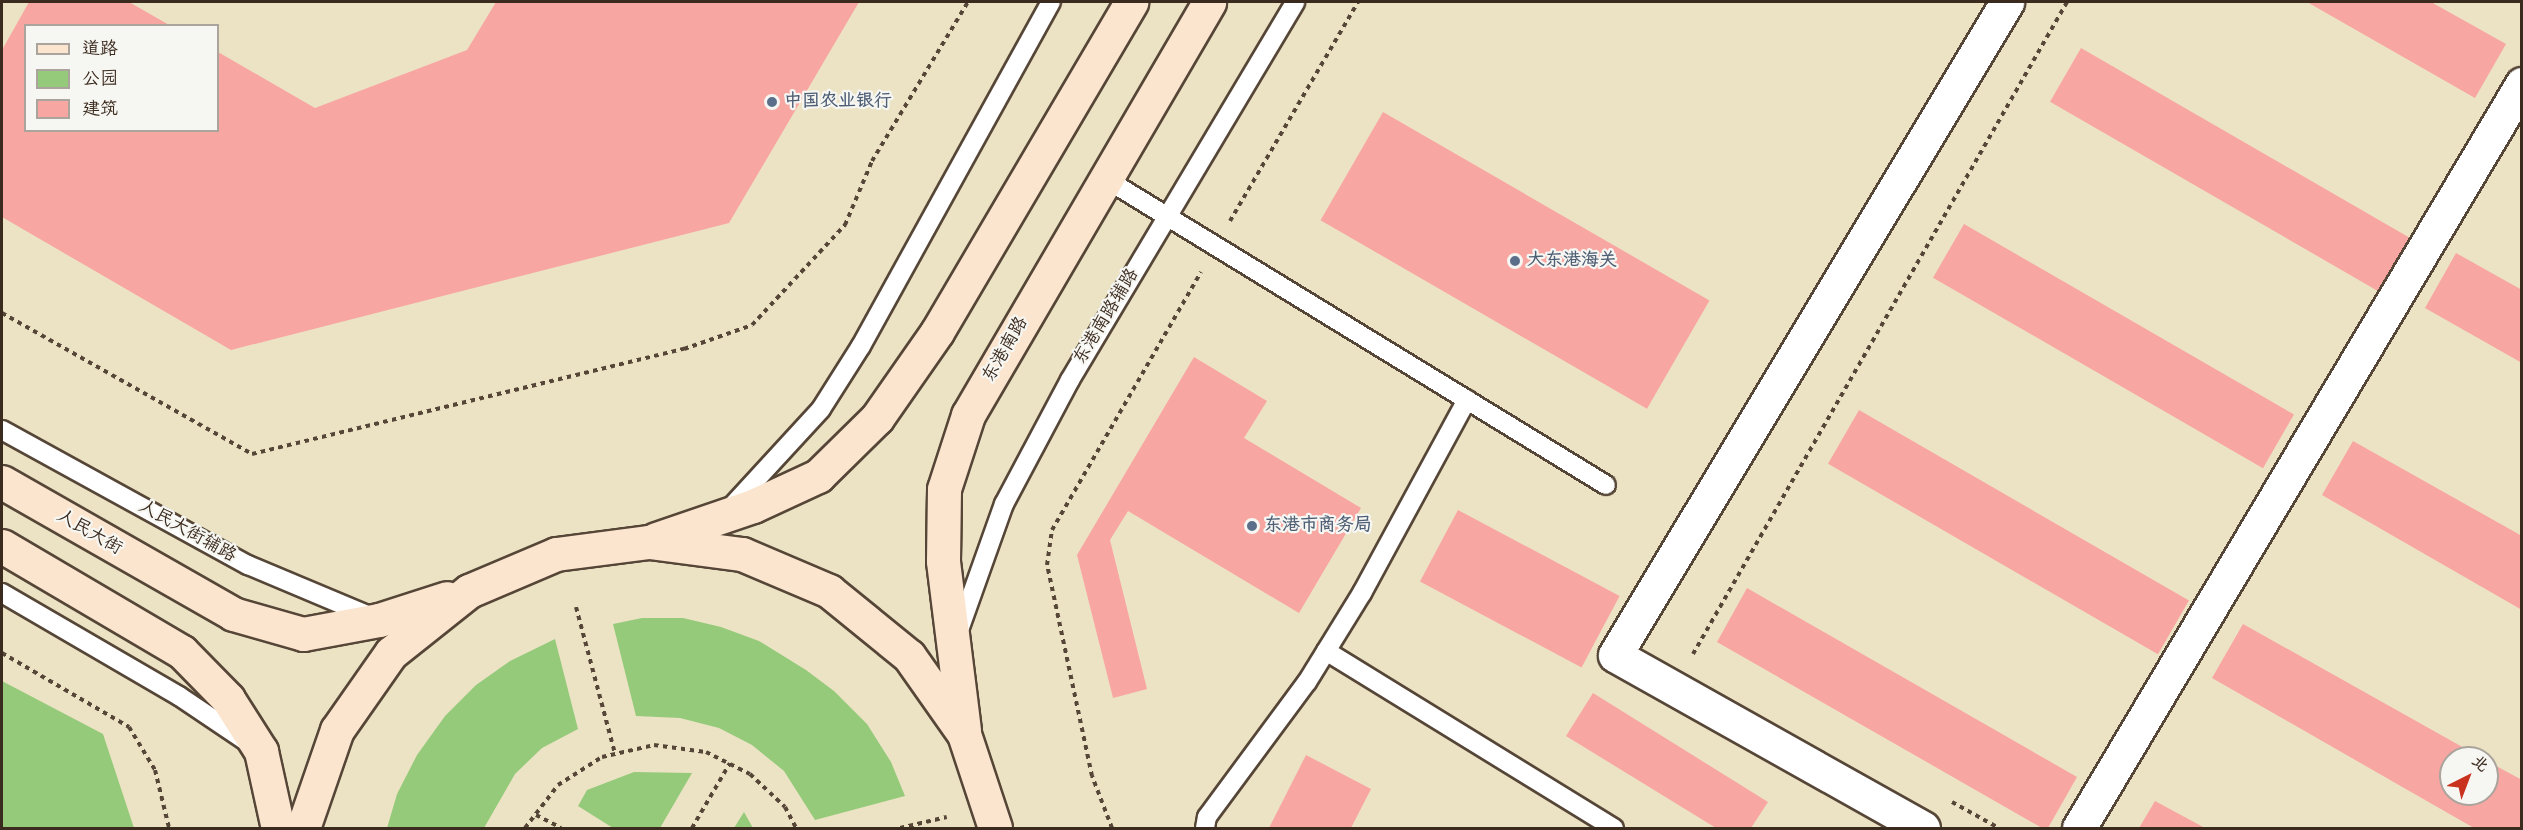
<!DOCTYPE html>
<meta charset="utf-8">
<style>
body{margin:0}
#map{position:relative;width:2523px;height:830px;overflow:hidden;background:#ece3c5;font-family:Kalam,"LXGW WenKai TC",sans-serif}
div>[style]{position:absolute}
.green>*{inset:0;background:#96ca7b}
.building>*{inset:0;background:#f8a6a1;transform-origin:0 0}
.path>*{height:4px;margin-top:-2px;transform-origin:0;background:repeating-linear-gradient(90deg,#564637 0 4.5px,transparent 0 9px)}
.roads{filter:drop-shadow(2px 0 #564637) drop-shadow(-2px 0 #564637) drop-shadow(0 2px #564637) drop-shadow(0 -2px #564637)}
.lane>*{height:18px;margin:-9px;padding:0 9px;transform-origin:9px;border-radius:9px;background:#fff}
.street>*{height:33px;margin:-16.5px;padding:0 16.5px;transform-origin:16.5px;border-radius:16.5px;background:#fff}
.secondary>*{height:33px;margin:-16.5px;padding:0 16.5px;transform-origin:16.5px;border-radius:16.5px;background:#fbe5cf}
.dots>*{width:16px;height:16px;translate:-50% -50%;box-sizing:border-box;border:3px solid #f6f6f2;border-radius:50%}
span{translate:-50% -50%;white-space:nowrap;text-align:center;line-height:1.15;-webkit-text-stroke:4.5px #f6f6f2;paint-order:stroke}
.service-label{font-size:18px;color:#4e5e75;font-weight:700}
.left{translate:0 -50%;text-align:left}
.street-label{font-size:18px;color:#3b2a1e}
.frame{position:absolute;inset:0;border:3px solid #3b2a1e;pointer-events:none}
.legend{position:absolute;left:24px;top:24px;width:195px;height:108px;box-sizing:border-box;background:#f6f6f2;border:2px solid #aba49d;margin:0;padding:8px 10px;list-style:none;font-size:18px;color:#3b2a1e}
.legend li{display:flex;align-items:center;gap:12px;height:30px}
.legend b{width:30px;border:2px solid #aba49d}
.north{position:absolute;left:2439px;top:746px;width:60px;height:60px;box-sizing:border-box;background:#f6f6f2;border:2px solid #aba49d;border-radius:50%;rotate:42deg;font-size:16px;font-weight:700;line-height:24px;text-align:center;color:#3b2a1e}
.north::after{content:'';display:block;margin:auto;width:21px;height:27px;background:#c8321e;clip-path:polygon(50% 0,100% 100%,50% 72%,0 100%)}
</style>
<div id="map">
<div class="green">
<div style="clip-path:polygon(642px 618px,683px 618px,721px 627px,759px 641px,806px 670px,834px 691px,867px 724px,891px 762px,905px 796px,815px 820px,784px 771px,752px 745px,719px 728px,680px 718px,636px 716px,613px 624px)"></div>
<div style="clip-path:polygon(555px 639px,578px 729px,542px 748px,515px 774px,484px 828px,387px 828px,397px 794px,417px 755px,445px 716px,476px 685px,510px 661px)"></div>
<div style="clip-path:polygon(2px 681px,103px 734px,134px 828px,2px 828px)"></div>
<div style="clip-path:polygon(634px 772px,692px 773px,660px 828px,613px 828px,578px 806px,587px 790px)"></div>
<div style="clip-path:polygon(744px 812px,753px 828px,734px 828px)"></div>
</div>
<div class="building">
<div style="clip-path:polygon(29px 2px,129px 2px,171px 26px,26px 26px,26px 130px,218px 130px,218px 52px,315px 108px,467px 50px,496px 2px,859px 2px,729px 223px,231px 350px,2px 217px,2px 50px)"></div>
<div style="clip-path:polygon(2307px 2px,2431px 2px,2506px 44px,2475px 98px)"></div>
<div style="left:2081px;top:48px;width:382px;height:62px;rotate:30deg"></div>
<div style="left:1383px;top:112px;width:377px;height:125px;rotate:30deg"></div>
<div style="left:1964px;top:224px;width:381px;height:62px;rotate:30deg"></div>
<div style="clip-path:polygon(2456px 253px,2522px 290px,2522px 363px,2425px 308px)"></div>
<div style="clip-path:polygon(1194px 357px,1267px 401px,1244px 438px,1361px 508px,1299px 613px,1128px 511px,1110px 540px,1147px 689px,1113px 698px,1077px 555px)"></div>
<div style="left:1859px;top:410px;width:381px;height:62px;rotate:30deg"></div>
<div style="clip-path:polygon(2353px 441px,2522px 536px,2522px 610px,2322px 495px)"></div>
<div style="left:1458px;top:510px;width:183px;height:81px;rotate:28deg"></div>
<div style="clip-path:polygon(1747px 588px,2077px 777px,2048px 828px,2042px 828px,1717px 642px)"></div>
<div style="clip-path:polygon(2243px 624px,2482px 758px,2451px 758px,2451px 794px,2487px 794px,2487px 761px,2522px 780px,2522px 828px,2474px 828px,2212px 678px)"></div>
<div style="clip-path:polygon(1593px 693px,1768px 802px,1751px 828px,1716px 828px,1566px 736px)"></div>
<div style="clip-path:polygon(1306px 755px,1371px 789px,1351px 828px,1269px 828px)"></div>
<div style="clip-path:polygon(2155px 801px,2205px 828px,2139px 828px)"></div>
</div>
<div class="path">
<div style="left:1230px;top:221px;width:254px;rotate:-59.7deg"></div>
<div style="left:2px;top:313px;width:287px;rotate:29.4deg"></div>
<div style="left:252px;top:454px;width:445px;rotate:-13.7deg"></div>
<div style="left:684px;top:349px;width:72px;rotate:-19.4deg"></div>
<div style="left:752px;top:325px;width:137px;rotate:-47.1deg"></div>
<div style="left:845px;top:225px;width:69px;rotate:-67.1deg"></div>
<div style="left:872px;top:161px;width:186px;rotate:-58.9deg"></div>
<div style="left:576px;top:607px;width:152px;rotate:75.1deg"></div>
<div style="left:2px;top:653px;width:147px;rotate:30.2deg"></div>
<div style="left:129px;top:727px;width:50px;rotate:58.8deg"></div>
<div style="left:155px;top:770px;width:60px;rotate:76.4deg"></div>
<div style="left:1693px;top:654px;width:752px;rotate:-60.16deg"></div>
<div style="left:1952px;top:802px;width:54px;rotate:29deg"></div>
<div style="left:536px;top:815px;width:28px;rotate:27deg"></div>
<div style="left:525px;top:828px;width:54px;rotate:-52.5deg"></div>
<div style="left:558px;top:785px;width:52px;rotate:-32.5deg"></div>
<div style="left:602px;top:757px;width:53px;rotate:-13deg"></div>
<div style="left:654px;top:745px;width:52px;rotate:7.7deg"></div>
<div style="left:706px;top:752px;width:49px;rotate:26.6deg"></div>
<div style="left:750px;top:774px;width:48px;rotate:43.3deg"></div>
<div style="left:785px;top:807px;width:24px;rotate:62deg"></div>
<div style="left:692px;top:828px;width:75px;rotate:-59.7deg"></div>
<div style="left:900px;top:828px;width:48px;rotate:-13.2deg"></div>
<div style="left:1112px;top:828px;width:56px;rotate:-111deg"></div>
<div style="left:1092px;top:776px;width:216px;rotate:-102deg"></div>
<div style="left:1047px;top:565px;width:35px;rotate:-82deg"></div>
<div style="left:1052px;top:530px;width:298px;rotate:-60deg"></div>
</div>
<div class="roads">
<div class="lane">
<div style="left:1106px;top:179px;width:586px;rotate:31.47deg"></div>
<div style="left:2px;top:430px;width:281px;rotate:28.8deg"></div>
<div style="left:248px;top:565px;width:134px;rotate:22.8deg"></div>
<div style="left:731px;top:507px;width:133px;rotate:-47.4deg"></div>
<div style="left:821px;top:409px;width:75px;rotate:-57.6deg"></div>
<div style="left:861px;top:346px;width:393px;rotate:-61.1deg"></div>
<div style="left:2px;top:593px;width:205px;rotate:30.2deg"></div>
<div style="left:179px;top:696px;width:81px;rotate:33.9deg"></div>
<div style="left:958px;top:633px;width:137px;rotate:-70.4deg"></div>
<div style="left:1004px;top:504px;width:140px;rotate:-62deg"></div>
<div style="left:1070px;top:380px;width:440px;rotate:-59.2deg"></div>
<div style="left:1326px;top:651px;width:338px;rotate:31.6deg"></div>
<div style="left:1205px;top:828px;width:11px;rotate:-80deg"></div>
<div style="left:1207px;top:817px;width:168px;rotate:-53.5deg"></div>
<div style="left:1307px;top:682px;width:105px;rotate:-58.3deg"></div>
<div style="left:1362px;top:593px;width:220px;rotate:-61.5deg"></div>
</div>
<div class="street">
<div style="left:1923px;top:828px;width:353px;rotate:-150.7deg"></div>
<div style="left:1615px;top:655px;width:762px;rotate:-59.02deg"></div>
<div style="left:2079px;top:828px;width:866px;rotate:-59.23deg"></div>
</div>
<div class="secondary">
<div style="left:2px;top:482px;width:266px;rotate:29.7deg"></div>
<div style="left:233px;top:614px;width:73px;rotate:15.9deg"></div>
<div style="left:303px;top:634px;width:77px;rotate:-10.4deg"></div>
<div style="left:379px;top:620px;width:71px;rotate:-17.9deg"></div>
<div style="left:656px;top:539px;width:102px;rotate:-18.8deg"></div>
<div style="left:753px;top:506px;width:72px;rotate:-24.8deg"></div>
<div style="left:818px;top:476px;width:83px;rotate:-44.5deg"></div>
<div style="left:877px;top:418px;width:105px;rotate:-55.1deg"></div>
<div style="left:937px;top:332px;width:383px;rotate:-59.5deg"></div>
<div style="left:2px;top:546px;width:209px;rotate:30.5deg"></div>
<div style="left:182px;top:652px;width:66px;rotate:45.6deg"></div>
<div style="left:228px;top:699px;width:62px;rotate:57.6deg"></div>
<div style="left:261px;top:751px;width:79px;rotate:77.6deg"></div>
<div style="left:964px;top:730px;width:170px;rotate:-97.1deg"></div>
<div style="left:943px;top:561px;width:72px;rotate:-89.2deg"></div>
<div style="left:944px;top:489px;width:78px;rotate:-72deg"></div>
<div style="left:968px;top:415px;width:478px;rotate:-59.7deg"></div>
<div style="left:303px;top:828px;width:104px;rotate:-70.9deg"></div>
<div style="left:337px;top:730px;width:94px;rotate:-55deg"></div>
<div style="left:391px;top:653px;width:100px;rotate:-38.5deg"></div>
<div style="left:469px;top:591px;width:95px;rotate:-23deg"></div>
<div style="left:556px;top:554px;width:94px;rotate:-7.4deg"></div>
<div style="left:649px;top:542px;width:94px;rotate:7.4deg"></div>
<div style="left:742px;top:554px;width:95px;rotate:23deg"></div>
<div style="left:829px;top:591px;width:103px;rotate:39.1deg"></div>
<div style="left:909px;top:656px;width:95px;rotate:54.8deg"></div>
<div style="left:964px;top:734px;width:99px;rotate:71.7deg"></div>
</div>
</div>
<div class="dots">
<div style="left:772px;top:102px;background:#5c6f8a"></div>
<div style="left:1515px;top:261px;background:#5c6f8a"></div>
<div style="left:1252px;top:526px;background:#5c6f8a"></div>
</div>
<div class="service-label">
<span class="left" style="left:784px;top:102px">中国农业银行</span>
<span class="left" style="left:1527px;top:261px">大东港海关</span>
<span class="left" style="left:1264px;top:526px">东港市商务局</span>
</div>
<div class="street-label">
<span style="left:1107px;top:317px;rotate:-59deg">东港南路辅路</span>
<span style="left:1006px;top:350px;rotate:-60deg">东港南路</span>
<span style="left:187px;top:532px;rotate:29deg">人民大街辅路</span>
<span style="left:89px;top:533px;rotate:30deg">人民大街</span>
</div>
<div class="frame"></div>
<ul class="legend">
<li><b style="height:8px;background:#fbe5cf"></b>道路</li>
<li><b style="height:16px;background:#96ca7b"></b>公园</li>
<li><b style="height:16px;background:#f8a6a1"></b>建筑</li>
</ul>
<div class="north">北</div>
</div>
